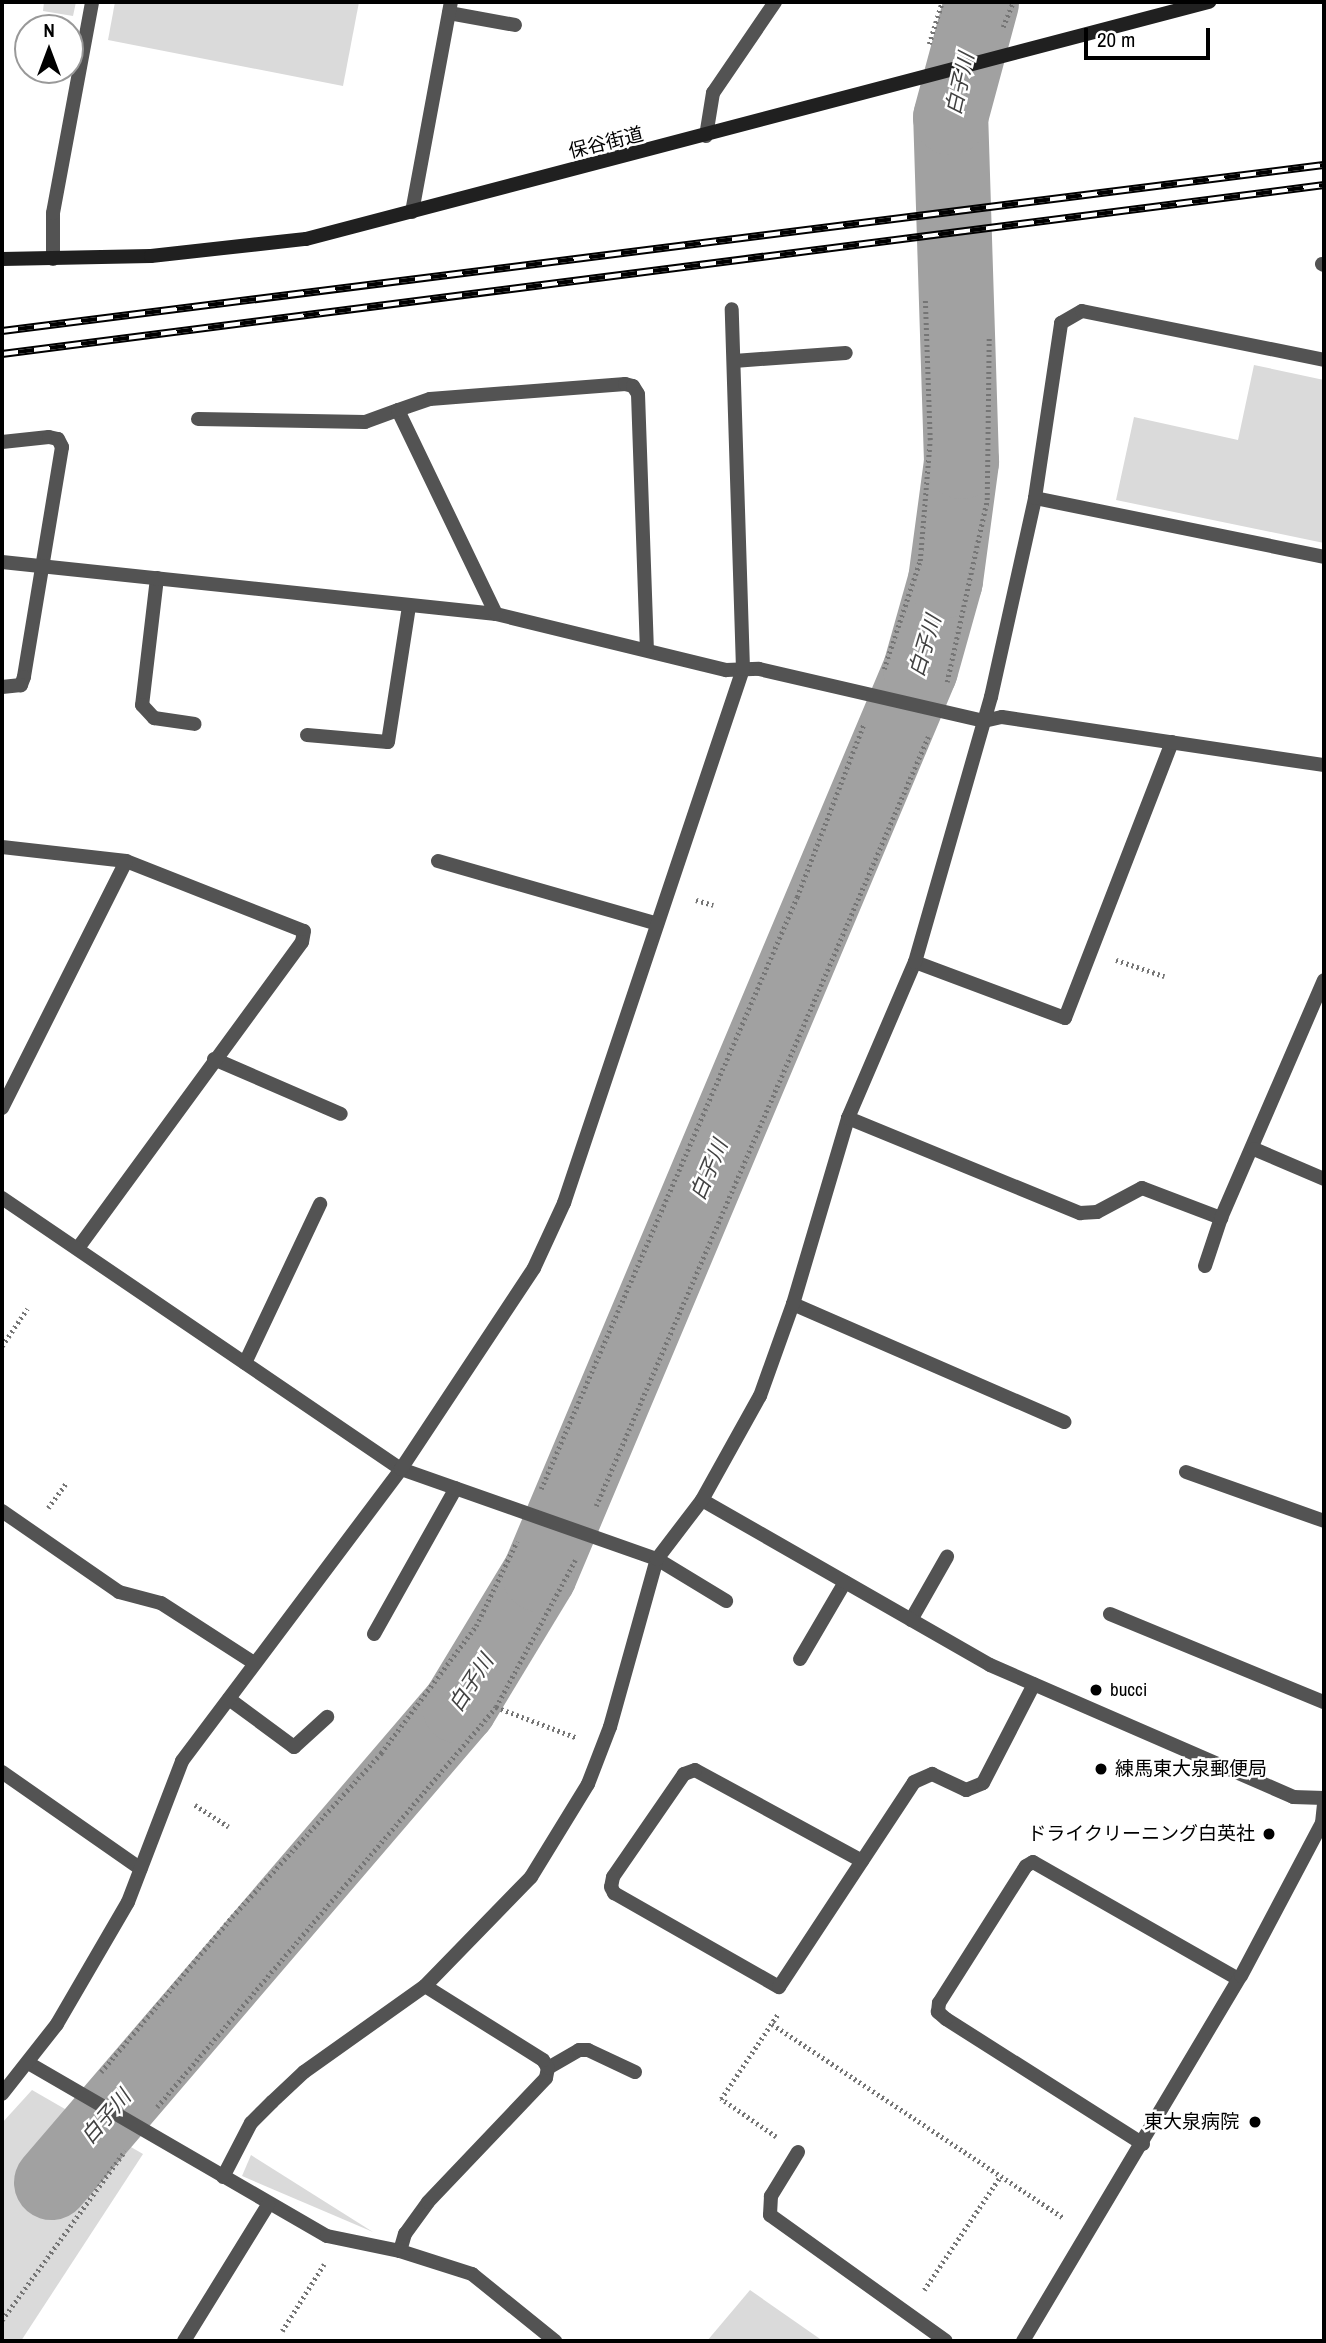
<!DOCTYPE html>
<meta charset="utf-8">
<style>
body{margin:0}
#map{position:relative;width:1326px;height:2343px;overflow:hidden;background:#fff;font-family:"Archivo Narrow","Noto Sans JP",sans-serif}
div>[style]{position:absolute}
.green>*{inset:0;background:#dadada}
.river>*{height:75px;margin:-37.5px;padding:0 37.5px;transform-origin:37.5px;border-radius:37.5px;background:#a1a1a1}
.path>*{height:4.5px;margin-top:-2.25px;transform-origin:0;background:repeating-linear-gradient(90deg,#757575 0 2px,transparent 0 5.5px)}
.service>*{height:14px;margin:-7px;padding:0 7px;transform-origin:7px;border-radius:7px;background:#535353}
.minor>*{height:14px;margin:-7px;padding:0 7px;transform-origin:7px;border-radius:7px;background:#535353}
.secondary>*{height:14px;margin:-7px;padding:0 7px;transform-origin:7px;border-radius:7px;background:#202020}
.rail>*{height:8px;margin-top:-4px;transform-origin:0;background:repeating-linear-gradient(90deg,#fff 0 16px,#000 0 32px);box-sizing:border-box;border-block:2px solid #000}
.dots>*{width:19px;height:19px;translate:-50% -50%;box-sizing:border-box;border:4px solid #fff;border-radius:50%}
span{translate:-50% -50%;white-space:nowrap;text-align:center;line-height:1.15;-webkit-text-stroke:5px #fff;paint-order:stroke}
.street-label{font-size:19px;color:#000}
.poi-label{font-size:19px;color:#000}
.left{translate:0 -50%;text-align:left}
.right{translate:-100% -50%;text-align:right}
.water-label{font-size:21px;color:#424242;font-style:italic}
.frame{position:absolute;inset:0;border:4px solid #000;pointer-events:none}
.north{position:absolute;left:14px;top:14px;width:70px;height:70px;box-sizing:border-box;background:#fff;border:2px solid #999;border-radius:50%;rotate:0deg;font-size:19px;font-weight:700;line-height:28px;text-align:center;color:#000}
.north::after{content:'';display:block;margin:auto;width:24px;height:32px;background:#000;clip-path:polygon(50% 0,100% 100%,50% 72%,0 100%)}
.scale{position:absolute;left:1084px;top:28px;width:126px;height:32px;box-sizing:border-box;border:4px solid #000;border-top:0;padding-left:9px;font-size:21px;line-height:24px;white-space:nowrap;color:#000;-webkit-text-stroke:5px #fff;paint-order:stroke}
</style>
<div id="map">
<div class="green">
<div style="clip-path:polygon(44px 2px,76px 2px,73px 16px,43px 11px)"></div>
<div style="clip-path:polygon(115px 2px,359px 2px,343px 86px,108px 40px)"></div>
<div style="clip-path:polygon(1254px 365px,1324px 380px,1324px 543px,1116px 500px,1134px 417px,1238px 440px)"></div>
<div style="clip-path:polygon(32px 2090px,143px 2154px,21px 2341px,2px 2341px,2px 2123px)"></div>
<div style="clip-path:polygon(251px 2155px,373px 2232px,242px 2176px)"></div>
<div style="clip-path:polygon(750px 2290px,823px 2341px,707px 2341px)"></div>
</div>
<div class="river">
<div style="left:51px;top:2182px;width:627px;rotate:-49.4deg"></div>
<div style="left:459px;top:1706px;width:154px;rotate:-58.8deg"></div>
<div style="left:539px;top:1574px;width:982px;rotate:-67.17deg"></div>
<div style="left:920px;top:669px;width:92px;rotate:-74.3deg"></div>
<div style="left:945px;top:580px;width:120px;rotate:-82.3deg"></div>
<div style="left:961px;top:461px;width:344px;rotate:-91.8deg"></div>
<div style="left:950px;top:117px;width:119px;rotate:-74.9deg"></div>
</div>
<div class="path">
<div style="left:1003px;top:27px;width:27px;rotate:-68deg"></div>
<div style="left:929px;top:44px;width:44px;rotate:-72.8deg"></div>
<div style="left:884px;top:669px;width:114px;rotate:-71.6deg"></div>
<div style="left:920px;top:561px;width:121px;rotate:-85.3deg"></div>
<div style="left:930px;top:440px;width:142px;rotate:-92deg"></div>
<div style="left:947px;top:682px;width:186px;rotate:-77.6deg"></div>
<div style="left:987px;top:500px;width:162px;rotate:-89.3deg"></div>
<div style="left:696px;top:900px;width:18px;rotate:16deg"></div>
<div style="left:1116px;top:960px;width:51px;rotate:18.4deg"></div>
<div style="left:2px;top:1346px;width:45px;rotate:-56deg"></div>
<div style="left:541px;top:1489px;width:645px;rotate:-66.61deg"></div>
<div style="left:797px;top:897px;width:186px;rotate:-68.9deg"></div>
<div style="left:596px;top:1506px;width:838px;rotate:-66.65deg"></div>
<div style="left:48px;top:1508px;width:32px;rotate:-54deg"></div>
<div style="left:496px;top:1707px;width:85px;rotate:20.8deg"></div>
<div style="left:195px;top:1805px;width:40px;rotate:32.9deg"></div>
<div style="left:772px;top:2024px;width:349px;rotate:33.6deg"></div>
<div style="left:101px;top:2072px;width:203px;rotate:-49.8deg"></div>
<div style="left:232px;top:1917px;width:222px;rotate:-47.7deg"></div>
<div style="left:381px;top:1753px;width:159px;rotate:-53.2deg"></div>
<div style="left:476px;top:1626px;width:94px;rotate:-64.2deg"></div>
<div style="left:157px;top:2107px;width:524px;rotate:-49.72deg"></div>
<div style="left:496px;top:1707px;width:167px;rotate:-61.7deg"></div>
<div style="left:776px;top:2137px;width:67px;rotate:-145.4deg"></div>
<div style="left:721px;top:2099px;width:102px;rotate:-56.2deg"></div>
<div style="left:924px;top:2290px;width:136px;rotate:-56.1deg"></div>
<div style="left:2px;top:2320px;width:209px;rotate:-54deg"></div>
<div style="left:282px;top:2331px;width:79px;rotate:-57.9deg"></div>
</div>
<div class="service">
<div style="left:449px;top:13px;width:67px;rotate:10.3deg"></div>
<div style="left:1322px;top:264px;width:2px;rotate:27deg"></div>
<div style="left:734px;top:361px;width:112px;rotate:-4.1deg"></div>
<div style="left:157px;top:578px;width:128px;rotate:96.7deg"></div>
<div style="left:142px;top:705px;width:18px;rotate:47deg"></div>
<div style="left:154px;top:718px;width:41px;rotate:8.3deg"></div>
<div style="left:307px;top:735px;width:81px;rotate:4.9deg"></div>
<div style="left:388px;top:742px;width:138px;rotate:-81.2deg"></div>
<div style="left:438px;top:861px;width:228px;rotate:16deg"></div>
<div style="left:915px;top:962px;width:160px;rotate:20.5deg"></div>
<div style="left:1065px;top:1018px;width:296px;rotate:-68.8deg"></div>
<div style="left:214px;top:1059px;width:138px;rotate:23.4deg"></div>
<div style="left:1205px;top:1266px;width:51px;rotate:-71.6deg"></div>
<div style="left:793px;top:1304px;width:296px;rotate:23.5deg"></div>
<div style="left:245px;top:1363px;width:176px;rotate:-64.7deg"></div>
<div style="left:1186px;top:1472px;width:146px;rotate:19.5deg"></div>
<div style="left:657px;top:1559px;width:81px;rotate:31.3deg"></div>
<div style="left:1110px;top:1614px;width:231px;rotate:22.4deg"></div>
<div style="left:911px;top:1620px;width:73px;rotate:-60.3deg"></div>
<div style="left:374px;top:1634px;width:167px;rotate:-60.7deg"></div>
<div style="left:800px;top:1659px;width:89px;rotate:-59.7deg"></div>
<div style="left:229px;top:1699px;width:81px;rotate:36.4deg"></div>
<div style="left:294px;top:1747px;width:45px;rotate:-42.3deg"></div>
<div style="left:2px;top:1772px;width:169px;rotate:34.9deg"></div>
<div style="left:862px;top:1861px;width:190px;rotate:-151.4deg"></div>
<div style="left:695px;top:1770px;width:12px;rotate:160deg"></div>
<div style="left:684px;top:1774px;width:125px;rotate:124.6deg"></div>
<div style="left:613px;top:1877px;width:10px;rotate:101deg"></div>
<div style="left:611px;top:1887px;width:7px;rotate:63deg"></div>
<div style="left:614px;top:1893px;width:190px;rotate:29.7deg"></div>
<div style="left:779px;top:1987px;width:245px;rotate:-56.6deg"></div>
<div style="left:914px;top:1782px;width:20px;rotate:-24deg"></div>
<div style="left:932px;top:1774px;width:38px;rotate:25deg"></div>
<div style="left:966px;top:1790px;width:18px;rotate:-22deg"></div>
<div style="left:983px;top:1783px;width:111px;rotate:-62.7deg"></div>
<div style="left:548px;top:2068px;width:36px;rotate:-30deg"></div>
<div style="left:579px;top:2050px;width:9px"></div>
<div style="left:588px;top:2050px;width:52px;rotate:25.1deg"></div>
<div style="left:1143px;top:2144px;width:233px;rotate:-147.6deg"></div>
<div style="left:946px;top:2019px;width:11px;rotate:-139deg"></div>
<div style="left:938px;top:2012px;width:9px;rotate:-84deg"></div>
<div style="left:939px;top:2003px;width:162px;rotate:-57.6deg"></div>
<div style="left:1026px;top:1866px;width:8px;rotate:-30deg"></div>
<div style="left:1033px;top:1862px;width:236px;rotate:29.7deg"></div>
<div style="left:798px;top:2152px;width:52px;rotate:121.5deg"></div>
<div style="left:771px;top:2196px;width:19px;rotate:93deg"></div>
<div style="left:770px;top:2215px;width:216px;rotate:35.6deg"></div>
<div style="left:400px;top:2251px;width:18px;rotate:-74deg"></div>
<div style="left:405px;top:2234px;width:39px;rotate:-54deg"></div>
<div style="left:428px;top:2202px;width:171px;rotate:-46.4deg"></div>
<div style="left:546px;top:2078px;width:10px;rotate:-79deg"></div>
<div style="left:548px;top:2068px;width:9px;rotate:-122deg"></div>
<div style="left:543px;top:2060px;width:139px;rotate:-147.9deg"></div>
</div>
<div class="minor">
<div style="left:706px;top:136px;width:44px;rotate:-80.8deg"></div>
<div style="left:713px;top:93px;width:110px;rotate:-55.7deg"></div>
<div style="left:412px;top:212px;width:214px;rotate:-79.5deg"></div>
<div style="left:53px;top:259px;width:46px;rotate:-90deg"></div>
<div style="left:53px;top:213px;width:215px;rotate:-79.5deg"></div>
<div style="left:198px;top:419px;width:167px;rotate:1deg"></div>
<div style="left:365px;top:422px;width:35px;rotate:-20deg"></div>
<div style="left:2px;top:442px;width:47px;rotate:-6.1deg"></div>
<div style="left:49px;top:437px;width:9px;rotate:13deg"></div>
<div style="left:58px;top:439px;width:9px;rotate:63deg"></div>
<div style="left:62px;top:447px;width:233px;rotate:99.4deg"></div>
<div style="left:24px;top:677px;width:9px;rotate:111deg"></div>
<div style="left:21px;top:685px;width:19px;rotate:174deg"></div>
<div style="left:1035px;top:498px;width:295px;rotate:11.5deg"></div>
<div style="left:2px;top:562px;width:497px;rotate:6deg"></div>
<div style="left:496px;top:614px;width:237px;rotate:13.7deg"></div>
<div style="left:726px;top:670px;width:33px;rotate:-2deg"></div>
<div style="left:759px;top:669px;width:231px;rotate:13deg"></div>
<div style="left:984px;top:721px;width:18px;rotate:-13deg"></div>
<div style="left:1002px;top:717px;width:326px;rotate:8.5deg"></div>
<div style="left:496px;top:614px;width:226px;rotate:-115.7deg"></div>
<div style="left:398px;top:410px;width:34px;rotate:-19deg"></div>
<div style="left:430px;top:399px;width:196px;rotate:-4.4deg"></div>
<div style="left:625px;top:384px;width:8px;rotate:14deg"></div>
<div style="left:633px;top:386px;width:9px;rotate:58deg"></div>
<div style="left:638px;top:394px;width:256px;rotate:88deg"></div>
<div style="left:2px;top:847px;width:125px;rotate:6.4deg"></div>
<div style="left:126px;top:861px;width:191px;rotate:21.5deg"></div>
<div style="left:304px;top:931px;width:11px;rotate:100deg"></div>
<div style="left:302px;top:942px;width:379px;rotate:126.2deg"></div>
<div style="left:2px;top:1108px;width:276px;rotate:-63.3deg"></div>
<div style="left:848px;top:1118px;width:251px;rotate:22.3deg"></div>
<div style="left:1080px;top:1213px;width:17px;rotate:-3deg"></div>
<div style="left:1097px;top:1212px;width:51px;rotate:-28.1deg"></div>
<div style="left:1142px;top:1188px;width:85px;rotate:20.8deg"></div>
<div style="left:1221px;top:1218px;width:259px;rotate:-66.6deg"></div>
<div style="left:1254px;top:1149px;width:76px;rotate:23.2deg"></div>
<div style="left:2px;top:1198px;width:482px;rotate:34.2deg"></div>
<div style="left:401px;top:1469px;width:271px;rotate:19.4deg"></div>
<div style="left:702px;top:1500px;width:332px;rotate:29.8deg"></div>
<div style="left:990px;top:1665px;width:331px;rotate:23.5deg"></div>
<div style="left:1293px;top:1797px;width:31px;rotate:2deg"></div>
<div style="left:2px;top:1511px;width:142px;rotate:34.7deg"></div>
<div style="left:119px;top:1592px;width:43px;rotate:14.7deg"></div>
<div style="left:161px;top:1603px;width:111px;rotate:32.8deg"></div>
<div style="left:30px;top:2064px;width:343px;rotate:30.1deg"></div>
<div style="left:327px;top:2236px;width:75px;rotate:11.6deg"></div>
<div style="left:400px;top:2251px;width:76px;rotate:17.7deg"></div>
<div style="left:472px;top:2274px;width:107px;rotate:38.9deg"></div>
<div style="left:2px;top:2094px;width:89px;rotate:-51.8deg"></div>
<div style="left:57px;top:2024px;width:141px;rotate:-59.8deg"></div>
<div style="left:128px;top:1902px;width:151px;rotate:-69deg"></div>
<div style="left:182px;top:1761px;width:365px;rotate:-53.1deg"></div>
<div style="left:401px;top:1469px;width:241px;rotate:-56.5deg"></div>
<div style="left:534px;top:1268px;width:72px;rotate:-65.2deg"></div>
<div style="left:564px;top:1203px;width:563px;rotate:-71.47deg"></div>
<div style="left:743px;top:669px;width:360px;rotate:-91.8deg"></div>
<div style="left:223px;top:2177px;width:61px;rotate:-62.6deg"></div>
<div style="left:251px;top:2123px;width:30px;rotate:-45deg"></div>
<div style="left:272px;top:2102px;width:44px;rotate:-43.2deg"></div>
<div style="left:304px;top:2072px;width:148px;rotate:-35.4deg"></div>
<div style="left:425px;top:1986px;width:152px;rotate:-45.8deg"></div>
<div style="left:531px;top:1877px;width:109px;rotate:-58.5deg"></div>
<div style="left:588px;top:1784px;width:61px;rotate:-68.9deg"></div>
<div style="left:610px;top:1727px;width:174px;rotate:-74.4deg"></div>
<div style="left:657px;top:1559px;width:74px;rotate:-52.7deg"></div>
<div style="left:702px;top:1500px;width:119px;rotate:-60.9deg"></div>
<div style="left:760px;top:1396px;width:98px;rotate:-70.3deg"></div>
<div style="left:793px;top:1304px;width:194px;rotate:-73.5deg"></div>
<div style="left:848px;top:1118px;width:170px;rotate:-66.8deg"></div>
<div style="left:915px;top:962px;width:276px;rotate:-74deg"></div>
<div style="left:991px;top:697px;width:204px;rotate:-77.5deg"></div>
<div style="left:1035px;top:498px;width:177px;rotate:-81.5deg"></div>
<div style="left:1061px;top:323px;width:24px;rotate:-30deg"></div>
<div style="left:1082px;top:311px;width:247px;rotate:11.4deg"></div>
<div style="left:184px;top:2341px;width:160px;rotate:-58.3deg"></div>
<div style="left:1023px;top:2341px;width:425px;rotate:-59.2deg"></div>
<div style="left:1241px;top:1976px;width:173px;rotate:-62.1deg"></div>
<div style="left:1322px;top:1823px;width:20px;rotate:-84deg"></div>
</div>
<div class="secondary">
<div style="left:2px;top:259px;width:149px;rotate:-1.2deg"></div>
<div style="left:151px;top:256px;width:156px;rotate:-6.3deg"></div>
<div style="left:306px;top:239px;width:934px;rotate:-14.71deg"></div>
</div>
<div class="rail">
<div style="left:2px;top:331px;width:1332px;rotate:-7.16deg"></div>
<div style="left:2px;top:354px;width:1333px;rotate:-7.28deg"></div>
</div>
<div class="dots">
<div style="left:1096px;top:1690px;background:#000"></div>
<div style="left:1101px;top:1769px;background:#000"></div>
<div style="left:1269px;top:1834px;background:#000"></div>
<div style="left:1255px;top:2122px;background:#000"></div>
</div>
<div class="street-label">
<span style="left:606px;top:143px;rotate:-14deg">保谷街道</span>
</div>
<div class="poi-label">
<span class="left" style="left:1110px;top:1690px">bucci</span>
<span class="left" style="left:1115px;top:1769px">練馬東大泉郵便局</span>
<span class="right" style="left:1255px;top:1834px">ドライクリーニング白英社</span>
<span class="right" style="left:1239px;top:2122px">東大泉病院</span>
</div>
<div class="water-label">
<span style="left:960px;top:84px;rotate:-77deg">白子川</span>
<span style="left:925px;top:646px;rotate:-73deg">白子川</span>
<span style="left:709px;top:1170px;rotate:-67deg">白子川</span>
<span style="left:471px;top:1683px;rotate:-57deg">白子川</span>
<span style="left:106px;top:2117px;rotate:-49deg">白子川</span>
</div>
<div class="frame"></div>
<div class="north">N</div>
<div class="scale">20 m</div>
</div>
